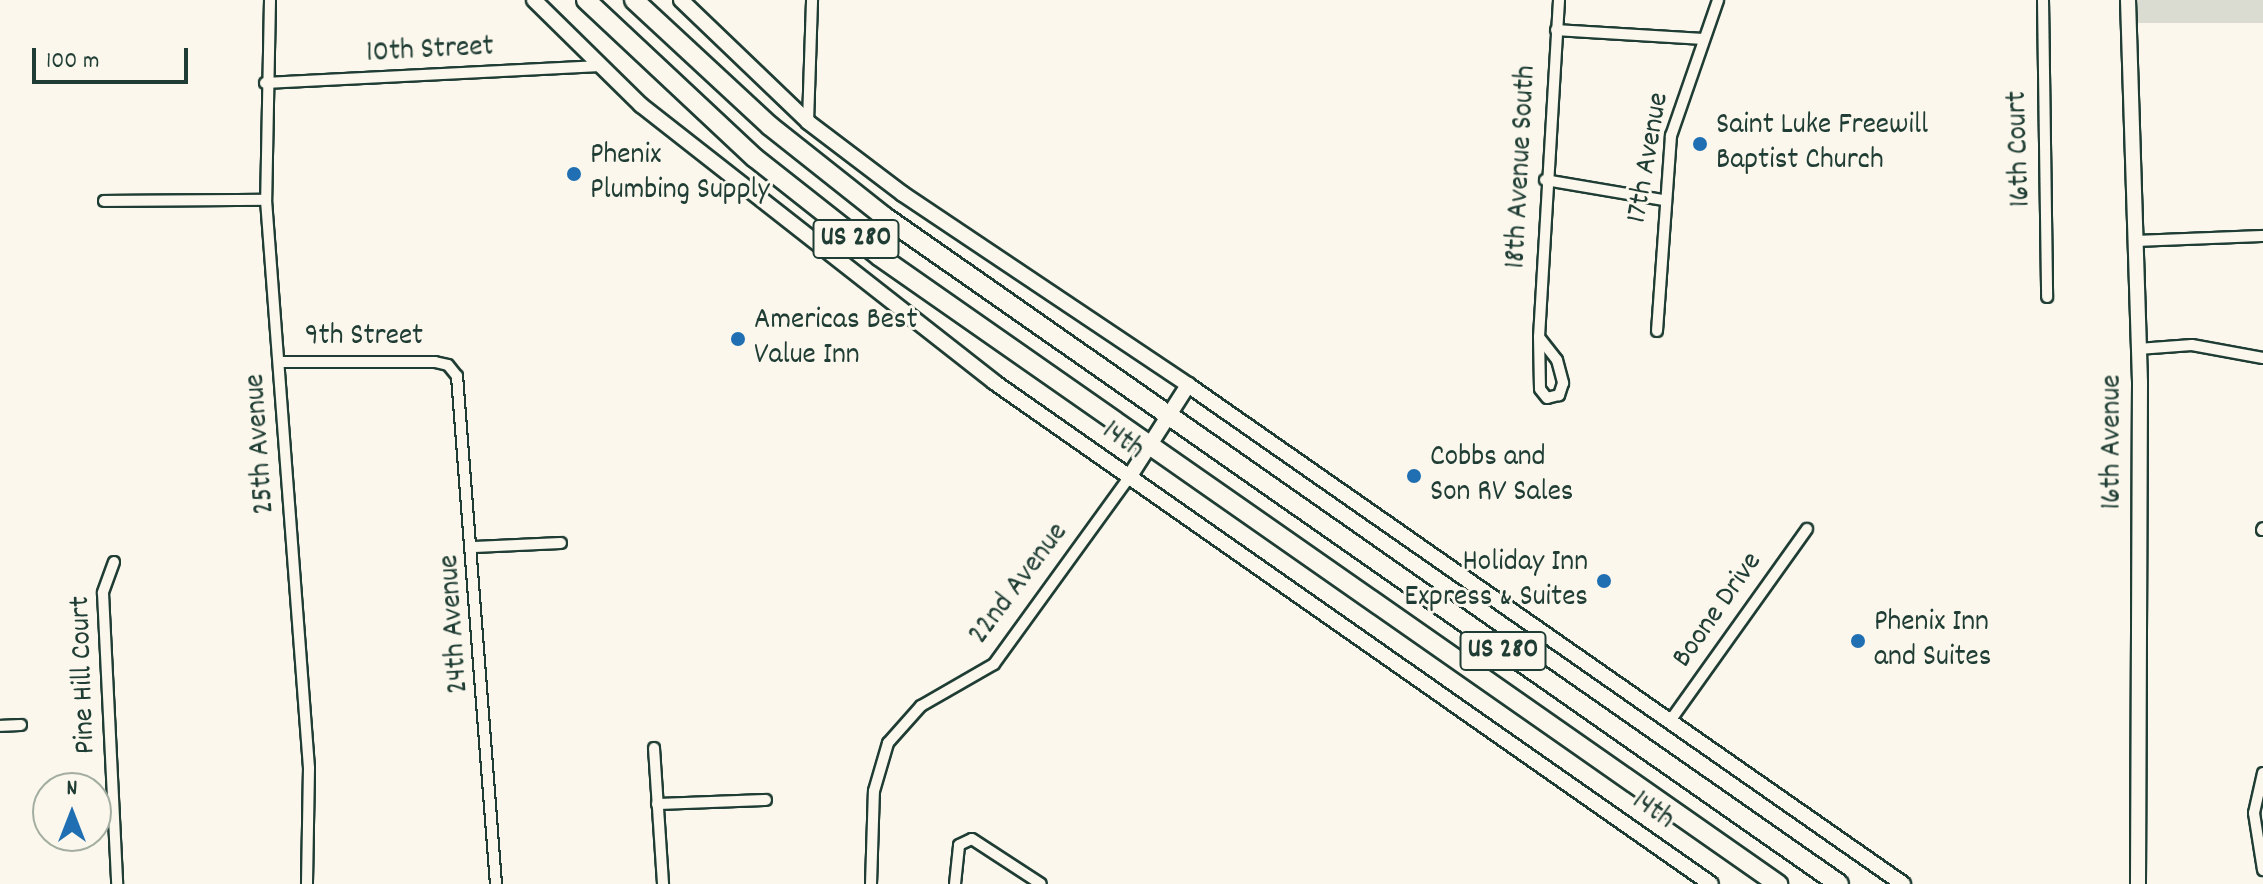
<!DOCTYPE html>
<style>
body{margin:0}
#map{position:relative;width:2263px;height:884px;overflow:hidden;background:#fbf7ec;font-family:Dekko,sans-serif}
div>[style]{position:absolute}
.green>*{inset:0;background:#dbdcd1;transform-origin:0 0}
.roads{filter:drop-shadow(2px 0 #1f3d34) drop-shadow(-2px 0 #1f3d34) drop-shadow(0 2px #1f3d34) drop-shadow(0 -2px #1f3d34)}
.street>*{height:10px;margin:-5px;padding:0 5px;transform-origin:5px;border-radius:5px;background:#fbf7ec}
.secondary>*{height:14px;margin:-7px;padding:0 7px;transform-origin:7px;border-radius:7px;background:#fbf7ec}
.highway>*{height:18px;margin:-9px;padding:0 9px;transform-origin:9px;border-radius:9px;background:#fbf7ec}
.dots>*{width:22px;height:22px;translate:-50% -50%;box-sizing:border-box;border:4px solid #fbf7ec;border-radius:50%}
span{translate:-50% -50%;white-space:nowrap;text-align:center;line-height:1.15;-webkit-text-stroke:6px #fbf7ec;paint-order:stroke}
.shield-label span{padding:2px 6px;background:#fbf7ec;border:2px solid;border-radius:6px;-webkit-text-stroke-width:0}
.shield-label{font-size:28px;color:#1f3d34;font-weight:700}
.street-label{font-size:30px;color:#1f3d34}
.poi-label{font-size:30px;color:#1f3d34}
.left{translate:0 -50%;text-align:left}
.right{translate:-100% -50%;text-align:right}
.north{position:absolute;left:32px;top:772px;width:80px;height:80px;box-sizing:border-box;background:#fbf7ec;border:2px solid #a3ada2;border-radius:50%;rotate:0deg;font-size:22px;font-weight:700;line-height:32px;text-align:center;color:#1f3d34}
.north::after{content:'';display:block;margin:auto;width:28px;height:36px;background:#1f6fb2;clip-path:polygon(50% 0,100% 100%,50% 72%,0 100%)}
.scale{position:absolute;left:32px;top:48px;width:156px;height:36px;box-sizing:border-box;border:4px solid #1f3d34;border-top:0;padding-left:10px;font-size:24px;line-height:28px;white-space:nowrap;color:#1f3d34;-webkit-text-stroke:6px #fbf7ec;paint-order:stroke}
</style>
<div id="map">
<div class="green">
<div style="left:2133px;top:0;width:130px;height:23px"></div>
</div>
<div class="roads">
<div class="street">
<div style="left:270px;top:0;width:200px;rotate:91.1deg"></div>
<div style="left:266px;top:200px;width:570px;rotate:85.67deg"></div>
<div style="left:309px;top:768px;width:116px;rotate:91deg"></div>
<div style="left:2043px;top:0;width:297px;rotate:89.2deg"></div>
<div style="left:1556px;top:30px;width:147px;rotate:3.5deg"></div>
<div style="left:265px;top:83px;width:331px;rotate:-2.9deg"></div>
<div style="left:808px;top:122px;width:122px;rotate:-88.1deg"></div>
<div style="left:1545px;top:180px;width:120px;rotate:9.6deg"></div>
<div style="left:104px;top:201px;width:162px;rotate:-0.4deg"></div>
<div style="left:2134px;top:241px;width:129px;rotate:-2.2deg"></div>
<div style="left:1657px;top:331px;width:196px;rotate:-85.9deg"></div>
<div style="left:1671px;top:136px;width:144px;rotate:-70.9deg"></div>
<div style="left:1539px;top:337px;width:338px;rotate:-86.6deg"></div>
<div style="left:1539px;top:337px;width:29px;rotate:52deg"></div>
<div style="left:1557px;top:360px;width:24px;rotate:75deg"></div>
<div style="left:1563px;top:383px;width:13px;rotate:108deg"></div>
<div style="left:1559px;top:395px;width:12px;rotate:166deg"></div>
<div style="left:1547px;top:398px;width:11px;rotate:-128deg"></div>
<div style="left:1540px;top:389px;width:52px;rotate:-91.1deg"></div>
<div style="left:2138px;top:349px;width:54px;rotate:-4.2deg"></div>
<div style="left:2192px;top:345px;width:72px;rotate:10.4deg"></div>
<div style="left:279px;top:362px;width:156px"></div>
<div style="left:435px;top:362px;width:13px;rotate:13deg"></div>
<div style="left:448px;top:365px;width:14px;rotate:51deg"></div>
<div style="left:457px;top:376px;width:509px;rotate:85.61deg"></div>
<div style="left:2262px;top:530px;width:2px;rotate:-63deg"></div>
<div style="left:474px;top:547px;width:87px;rotate:-2.6deg"></div>
<div style="left:114px;top:562px;width:33px;rotate:110deg"></div>
<div style="left:103px;top:593px;width:291px;rotate:87.2deg"></div>
<div style="left:1670px;top:721px;width:236px;rotate:-54.5deg"></div>
<div style="left:0;top:726px;width:21px;rotate:-3deg"></div>
<div style="left:654px;top:748px;width:136px;rotate:86.2deg"></div>
<div style="left:2263px;top:773px;width:41px;rotate:102.7deg"></div>
<div style="left:2254px;top:813px;width:58px;rotate:81deg"></div>
<div style="left:657px;top:804px;width:109px;rotate:-2.1deg"></div>
<div style="left:871px;top:884px;width:93px;rotate:-88.2deg"></div>
<div style="left:874px;top:791px;width:50px;rotate:-73.7deg"></div>
<div style="left:888px;top:743px;width:50px;rotate:-48.3deg"></div>
<div style="left:921px;top:706px;width:84px;rotate:-29.9deg"></div>
<div style="left:994px;top:664px;width:228px;rotate:-54.1deg"></div>
<div style="left:955px;top:884px;width:39px;rotate:-84deg"></div>
<div style="left:959px;top:845px;width:14px;rotate:-25deg"></div>
<div style="left:972px;top:839px;width:82px;rotate:33.1deg"></div>
</div>
<div class="secondary">
<div style="left:534px;top:0;width:150px;rotate:44.5deg"></div>
<div style="left:641px;top:105px;width:449px;rotate:38.1deg"></div>
<div style="left:994px;top:382px;width:875px;rotate:35deg"></div>
<div style="left:681px;top:0;width:176px;rotate:43.8deg"></div>
<div style="left:808px;top:122px;width:119px;rotate:37.2deg"></div>
<div style="left:903px;top:194px;width:343px;rotate:33.8deg"></div>
<div style="left:1188px;top:385px;width:872px;rotate:34.91deg"></div>
<div style="left:2128px;top:0;width:383px;rotate:88.2deg"></div>
<div style="left:2140px;top:383px;width:501px;rotate:90.23deg"></div>
<div style="left:1128px;top:479px;width:112px;rotate:-57.4deg"></div>
</div>
<div class="highway">
<div style="left:586px;top:0;width:231px;rotate:43.1deg"></div>
<div style="left:755px;top:158px;width:158px;rotate:38.3deg"></div>
<div style="left:879px;top:256px;width:1097px;rotate:34.94deg"></div>
<div style="left:634px;top:0;width:185px;rotate:42.8deg"></div>
<div style="left:770px;top:126px;width:147px;rotate:38.4deg"></div>
<div style="left:885px;top:217px;width:1164px;rotate:34.96deg"></div>
</div>
</div>
<div class="dots">
<div style="left:1700px;top:144px;background:#1f6fb2"></div>
<div style="left:574px;top:174px;background:#1f6fb2"></div>
<div style="left:738px;top:339px;background:#1f6fb2"></div>
<div style="left:1414px;top:476px;background:#1f6fb2"></div>
<div style="left:1604px;top:581px;background:#1f6fb2"></div>
<div style="left:1858px;top:641px;background:#1f6fb2"></div>
</div>
<div class="shield-label">
<span style="left:856px;top:239px">US 280</span>
<span style="left:1503px;top:651px">US 280</span>
</div>
<div class="street-label">
<span style="left:430px;top:52px;rotate:-3deg">10th Street</span>
<span style="left:2021px;top:149px;rotate:-92deg">16th Court</span>
<span style="left:1650px;top:158px;rotate:-80deg">17th Avenue</span>
<span style="left:1523px;top:167px;rotate:-87deg">18th Avenue South</span>
<span style="left:364px;top:338px">9th Street</span>
<span style="left:1122px;top:442px;rotate:36deg">14th</span>
<span style="left:2114px;top:442px;rotate:-90deg">16th Avenue</span>
<span style="left:262px;top:444px;rotate:-94deg">25th Avenue</span>
<span style="left:1020px;top:585px;rotate:-53deg">22nd Avenue</span>
<span style="left:1719px;top:611px;rotate:-55deg">Boone Drive</span>
<span style="left:456px;top:624px;rotate:-94deg">24th Avenue</span>
<span style="left:85px;top:675px;rotate:-92deg">Pine Hill Court</span>
<span style="left:1652px;top:812px;rotate:35deg">14th</span>
</div>
<div class="poi-label">
<span class="left" style="left:1716px;top:144px">Saint Luke Freewill<br>Baptist Church</span>
<span class="left" style="left:590px;top:174px">Phenix<br>Plumbing Supply</span>
<span class="left" style="left:754px;top:339px">Americas Best<br>Value Inn</span>
<span class="left" style="left:1430px;top:476px">Cobbs and<br>Son RV Sales</span>
<span class="right" style="left:1588px;top:581px">Holiday Inn<br>Express &amp; Suites</span>
<span class="left" style="left:1874px;top:641px">Phenix Inn<br>and Suites</span>
</div>
<div class="north">N</div>
<div class="scale">100 m</div>
</div>
